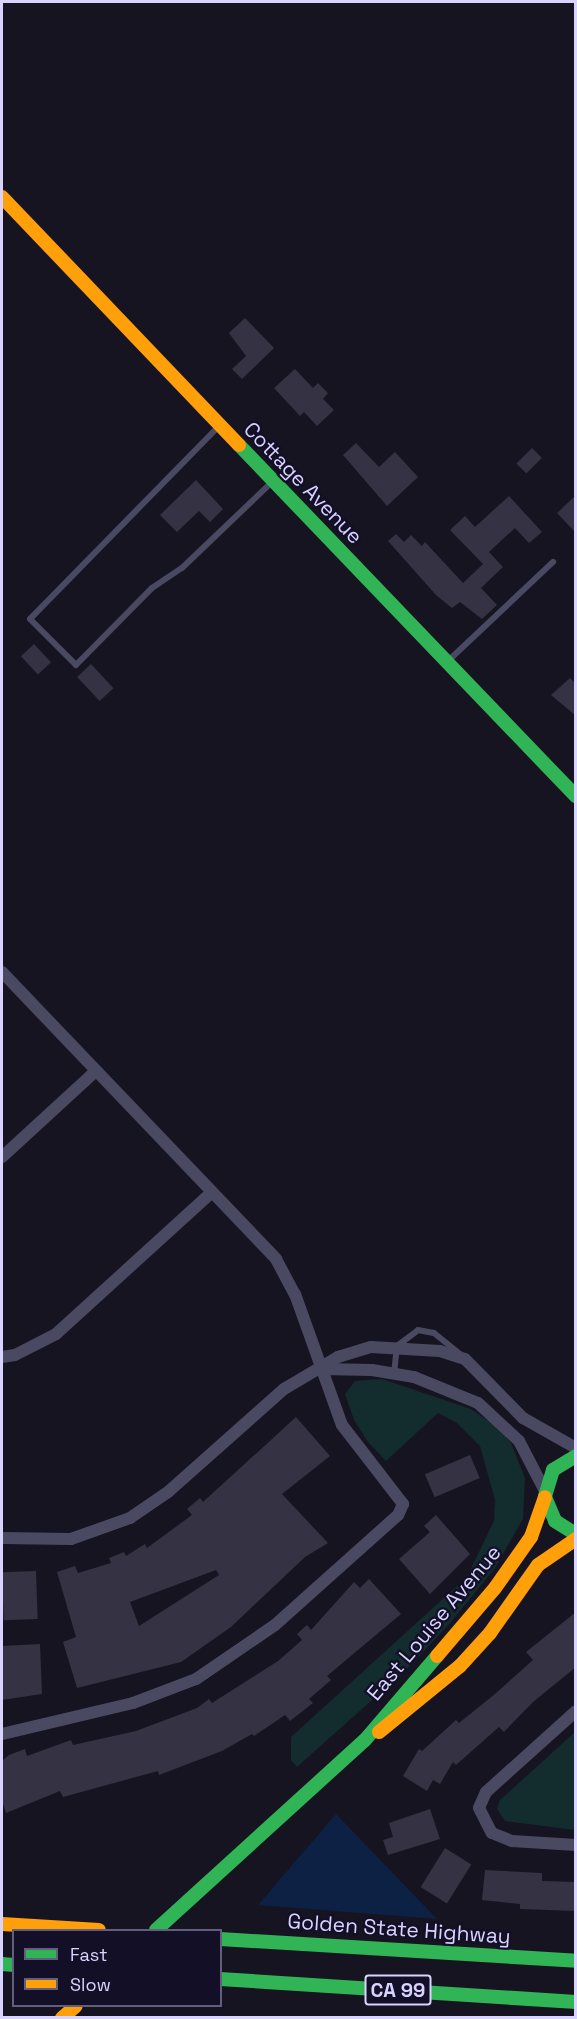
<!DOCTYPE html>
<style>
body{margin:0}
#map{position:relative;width:577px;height:2019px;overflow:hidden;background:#161421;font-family:"Space Grotesk",sans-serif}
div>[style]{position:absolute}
.green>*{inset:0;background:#132c2d}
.water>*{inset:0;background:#0d2144}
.building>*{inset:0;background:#343243;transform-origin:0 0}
.lane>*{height:6px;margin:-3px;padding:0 3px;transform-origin:3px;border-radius:3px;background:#4a4962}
.street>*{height:12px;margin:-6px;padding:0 6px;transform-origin:6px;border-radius:6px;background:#4a4962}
.fast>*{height:14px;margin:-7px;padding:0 7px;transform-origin:7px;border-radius:7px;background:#30b455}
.slow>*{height:14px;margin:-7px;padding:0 7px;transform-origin:7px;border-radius:7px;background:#ff9f0a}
span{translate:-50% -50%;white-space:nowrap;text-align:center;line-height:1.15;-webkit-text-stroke:4.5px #130f26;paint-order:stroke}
.shield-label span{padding:2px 4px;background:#130f26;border:2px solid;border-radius:4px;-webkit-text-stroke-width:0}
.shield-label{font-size:20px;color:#d9d4ff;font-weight:700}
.street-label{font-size:21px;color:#d9d4ff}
.frame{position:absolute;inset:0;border:3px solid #d9d4ff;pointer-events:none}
.legend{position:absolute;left:12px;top:1929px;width:210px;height:78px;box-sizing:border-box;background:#130f26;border:2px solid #625e7d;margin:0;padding:8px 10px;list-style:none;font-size:18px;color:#d9d4ff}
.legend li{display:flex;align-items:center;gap:12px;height:30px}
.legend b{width:30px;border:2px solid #625e7d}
</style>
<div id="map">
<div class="green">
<div style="clip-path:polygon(382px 1379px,471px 1409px,497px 1427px,511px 1443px,525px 1478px,523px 1519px,495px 1568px,450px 1623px,410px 1666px,297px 1767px,291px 1760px,291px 1737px,467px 1577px,494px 1521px,495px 1500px,480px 1446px,457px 1423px,438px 1413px,386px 1461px,368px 1442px,354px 1420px,345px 1394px,355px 1381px)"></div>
<div style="clip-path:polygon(575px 1732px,575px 1830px,505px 1821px,497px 1809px,500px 1800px)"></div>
</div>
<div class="water">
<div style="clip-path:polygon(336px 1814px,437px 1919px,258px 1905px)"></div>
</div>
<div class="building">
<div style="clip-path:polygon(245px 318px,274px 348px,242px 379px,232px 369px,246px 356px,229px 333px)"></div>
<div style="clip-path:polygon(295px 369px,313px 388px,318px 383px,328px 393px,323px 399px,334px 410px,317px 426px,304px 412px,300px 416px,274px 388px)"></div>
<div style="clip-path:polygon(356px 443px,379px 467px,395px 452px,418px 477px,387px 506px,343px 455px)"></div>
<div style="left:532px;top:448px;width:14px;height:22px;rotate:45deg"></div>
<div style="clip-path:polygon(196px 480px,223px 509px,210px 522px,199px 511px,177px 532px,160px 515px)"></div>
<div style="clip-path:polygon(576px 495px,576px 533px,557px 513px)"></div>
<div style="clip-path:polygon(509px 496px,542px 532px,529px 543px,515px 528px,489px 552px,503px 567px,481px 588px,497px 605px,482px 619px,460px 602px,452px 608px,436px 595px,388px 541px,396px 534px,404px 542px,411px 535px,422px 546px,425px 542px,463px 583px,483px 564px,450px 530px,465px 516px,475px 527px)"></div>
<div style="left:34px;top:644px;width:25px;height:18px;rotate:47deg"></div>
<div style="left:91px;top:664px;width:33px;height:19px;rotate:47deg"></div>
<div style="clip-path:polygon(570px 678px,576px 684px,576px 716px,551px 695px)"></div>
<div style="clip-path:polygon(evenodd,296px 1417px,330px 1456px,282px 1494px,328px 1543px,305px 1557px,231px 1627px,181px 1662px,77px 1688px,63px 1642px,76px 1637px,57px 1572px,75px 1566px,78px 1573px,111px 1563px,109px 1558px,124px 1552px,126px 1556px,145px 1544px,147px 1548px,192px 1515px,187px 1509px,200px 1498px,203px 1502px,296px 1417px,216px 1570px,219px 1575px,139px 1626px,130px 1602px,216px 1570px)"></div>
<div style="left:470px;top:1455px;width:25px;height:49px;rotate:67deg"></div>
<div style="clip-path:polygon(436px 1515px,470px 1554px,430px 1594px,399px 1559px,430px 1532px,424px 1526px)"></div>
<div style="left:36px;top:1571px;width:48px;height:34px;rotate:88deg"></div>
<div style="clip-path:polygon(369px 1579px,401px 1614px,327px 1676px,331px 1680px,309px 1699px,313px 1703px,290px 1721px,285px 1715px,254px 1736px,252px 1734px,222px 1751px,159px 1775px,158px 1771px,63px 1797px,60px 1791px,6px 1813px,2px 1801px,2px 1761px,9px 1755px,25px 1749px,27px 1756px,71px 1740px,73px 1745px,136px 1731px,197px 1708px,209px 1699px,212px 1703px,278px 1661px,302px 1640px,297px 1634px,307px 1625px,311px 1630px,354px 1582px,360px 1588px)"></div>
<div style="clip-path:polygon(576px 1612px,576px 1667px,533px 1702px,504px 1732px,499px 1727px,456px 1765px,453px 1762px,440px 1784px,433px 1780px,427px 1791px,403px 1776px,419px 1749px,422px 1751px,456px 1720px,459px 1723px,495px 1694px,533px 1660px,526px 1652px)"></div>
<div style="clip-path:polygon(40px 1644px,42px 1694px,2px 1700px,2px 1646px)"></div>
<div style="clip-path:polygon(430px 1809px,440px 1839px,388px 1855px,383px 1840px,393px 1837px,389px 1823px)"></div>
<div style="left:445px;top:1848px;width:31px;height:46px;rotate:32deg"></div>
<div style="clip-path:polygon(485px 1870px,542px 1873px,542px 1881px,576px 1882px,576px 1911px,520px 1909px,520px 1904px,482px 1900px)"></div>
</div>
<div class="lane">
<div style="left:219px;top:426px;width:270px;rotate:134.4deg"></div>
<div style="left:30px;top:619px;width:65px;rotate:45deg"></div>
<div style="left:76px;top:665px;width:108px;rotate:-45.4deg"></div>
<div style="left:152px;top:588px;width:36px;rotate:-34deg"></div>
<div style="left:182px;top:568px;width:124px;rotate:-43.7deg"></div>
<div style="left:449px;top:660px;width:143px;rotate:-43.3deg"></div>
<div style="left:394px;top:1374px;width:28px;rotate:-84deg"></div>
<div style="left:397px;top:1346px;width:26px;rotate:-37deg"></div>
<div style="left:418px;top:1330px;width:16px;rotate:11deg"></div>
<div style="left:434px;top:1333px;width:33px;rotate:39deg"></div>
</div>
<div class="street">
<div style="left:2px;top:972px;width:397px;rotate:46.3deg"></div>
<div style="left:276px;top:1259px;width:40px;rotate:62deg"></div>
<div style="left:295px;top:1294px;width:139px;rotate:70.3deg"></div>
<div style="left:342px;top:1425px;width:100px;rotate:52.3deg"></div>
<div style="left:403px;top:1504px;width:12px;rotate:114deg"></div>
<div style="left:398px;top:1515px;width:165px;rotate:138.2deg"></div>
<div style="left:275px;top:1625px;width:96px;rotate:145.6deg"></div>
<div style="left:196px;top:1679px;width:67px;rotate:159.1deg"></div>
<div style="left:133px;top:1703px;width:135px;rotate:166.7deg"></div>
<div style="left:2px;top:1157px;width:127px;rotate:-42.5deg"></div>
<div style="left:2px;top:1357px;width:13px;rotate:-9deg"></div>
<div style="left:15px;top:1355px;width:46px;rotate:-27.1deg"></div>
<div style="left:56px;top:1334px;width:211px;rotate:-42.3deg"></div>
<div style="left:322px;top:1369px;width:50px;rotate:1.1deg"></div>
<div style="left:372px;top:1370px;width:43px;rotate:9.5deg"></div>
<div style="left:414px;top:1377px;width:69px;rotate:22.1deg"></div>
<div style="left:478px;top:1403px;width:56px;rotate:42.8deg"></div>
<div style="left:519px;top:1441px;width:56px;rotate:62.5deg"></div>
<div style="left:2px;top:1538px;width:69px;rotate:0.8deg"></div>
<div style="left:71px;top:1539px;width:63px;rotate:-19.6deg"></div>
<div style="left:130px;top:1518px;width:46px;rotate:-34.4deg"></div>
<div style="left:168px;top:1492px;width:155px;rotate:-41.6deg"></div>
<div style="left:284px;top:1389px;width:63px;rotate:-30.7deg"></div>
<div style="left:338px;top:1357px;width:34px;rotate:-17deg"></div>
<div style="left:371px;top:1347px;width:69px;rotate:3.3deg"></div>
<div style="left:440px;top:1351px;width:26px;rotate:18deg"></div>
<div style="left:465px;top:1359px;width:83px;rotate:45.5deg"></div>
<div style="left:523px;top:1418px;width:61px;rotate:29.5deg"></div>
<div style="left:576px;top:1711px;width:121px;rotate:138deg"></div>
<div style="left:486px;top:1792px;width:17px;rotate:114deg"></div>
<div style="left:479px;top:1808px;width:28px;rotate:63deg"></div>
<div style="left:492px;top:1833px;width:22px;rotate:22deg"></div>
<div style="left:512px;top:1841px;width:64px;rotate:3.6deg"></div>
</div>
<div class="fast">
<div style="left:239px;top:445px;width:487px;rotate:46.2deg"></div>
<div style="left:576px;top:1456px;width:27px;rotate:149deg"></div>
<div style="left:553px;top:1470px;width:28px;rotate:107deg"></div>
<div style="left:545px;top:1497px;width:26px;rotate:67deg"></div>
<div style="left:555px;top:1521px;width:25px;rotate:32deg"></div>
<div style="left:156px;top:1930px;width:282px;rotate:-42.3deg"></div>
<div style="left:365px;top:1740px;width:111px;rotate:-49.4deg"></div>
<div style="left:220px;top:1939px;width:357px;rotate:3.5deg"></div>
<div style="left:2px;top:1964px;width:12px;rotate:5deg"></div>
<div style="left:220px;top:1979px;width:357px;rotate:3.7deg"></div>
</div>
<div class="slow">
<div style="left:2px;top:197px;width:343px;rotate:46.3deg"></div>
<div style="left:437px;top:1656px;width:89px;rotate:-49.5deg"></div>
<div style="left:495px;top:1588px;width:62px;rotate:-54.8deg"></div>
<div style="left:531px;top:1537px;width:42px;rotate:-70.7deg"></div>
<div style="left:379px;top:1732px;width:104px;rotate:-39.2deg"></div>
<div style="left:460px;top:1666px;width:45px;rotate:-47.7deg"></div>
<div style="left:490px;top:1633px;width:83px;rotate:-54.8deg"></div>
<div style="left:538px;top:1565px;width:46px;rotate:-34.4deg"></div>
<div style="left:2px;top:1924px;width:97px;rotate:3.5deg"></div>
<div style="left:62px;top:2018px;width:18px;rotate:-41deg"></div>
</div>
<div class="shield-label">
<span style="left:398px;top:1990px">CA 99</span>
</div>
<div class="street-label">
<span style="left:303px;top:483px;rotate:46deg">Cottage Avenue</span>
<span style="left:434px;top:1623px;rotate:-50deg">East Louise Avenue</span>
<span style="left:399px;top:1929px;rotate:4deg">Golden State Highway</span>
</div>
<div class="frame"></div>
<ul class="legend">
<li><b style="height:8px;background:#30b455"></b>Fast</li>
<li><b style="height:8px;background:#ff9f0a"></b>Slow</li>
</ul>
</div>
